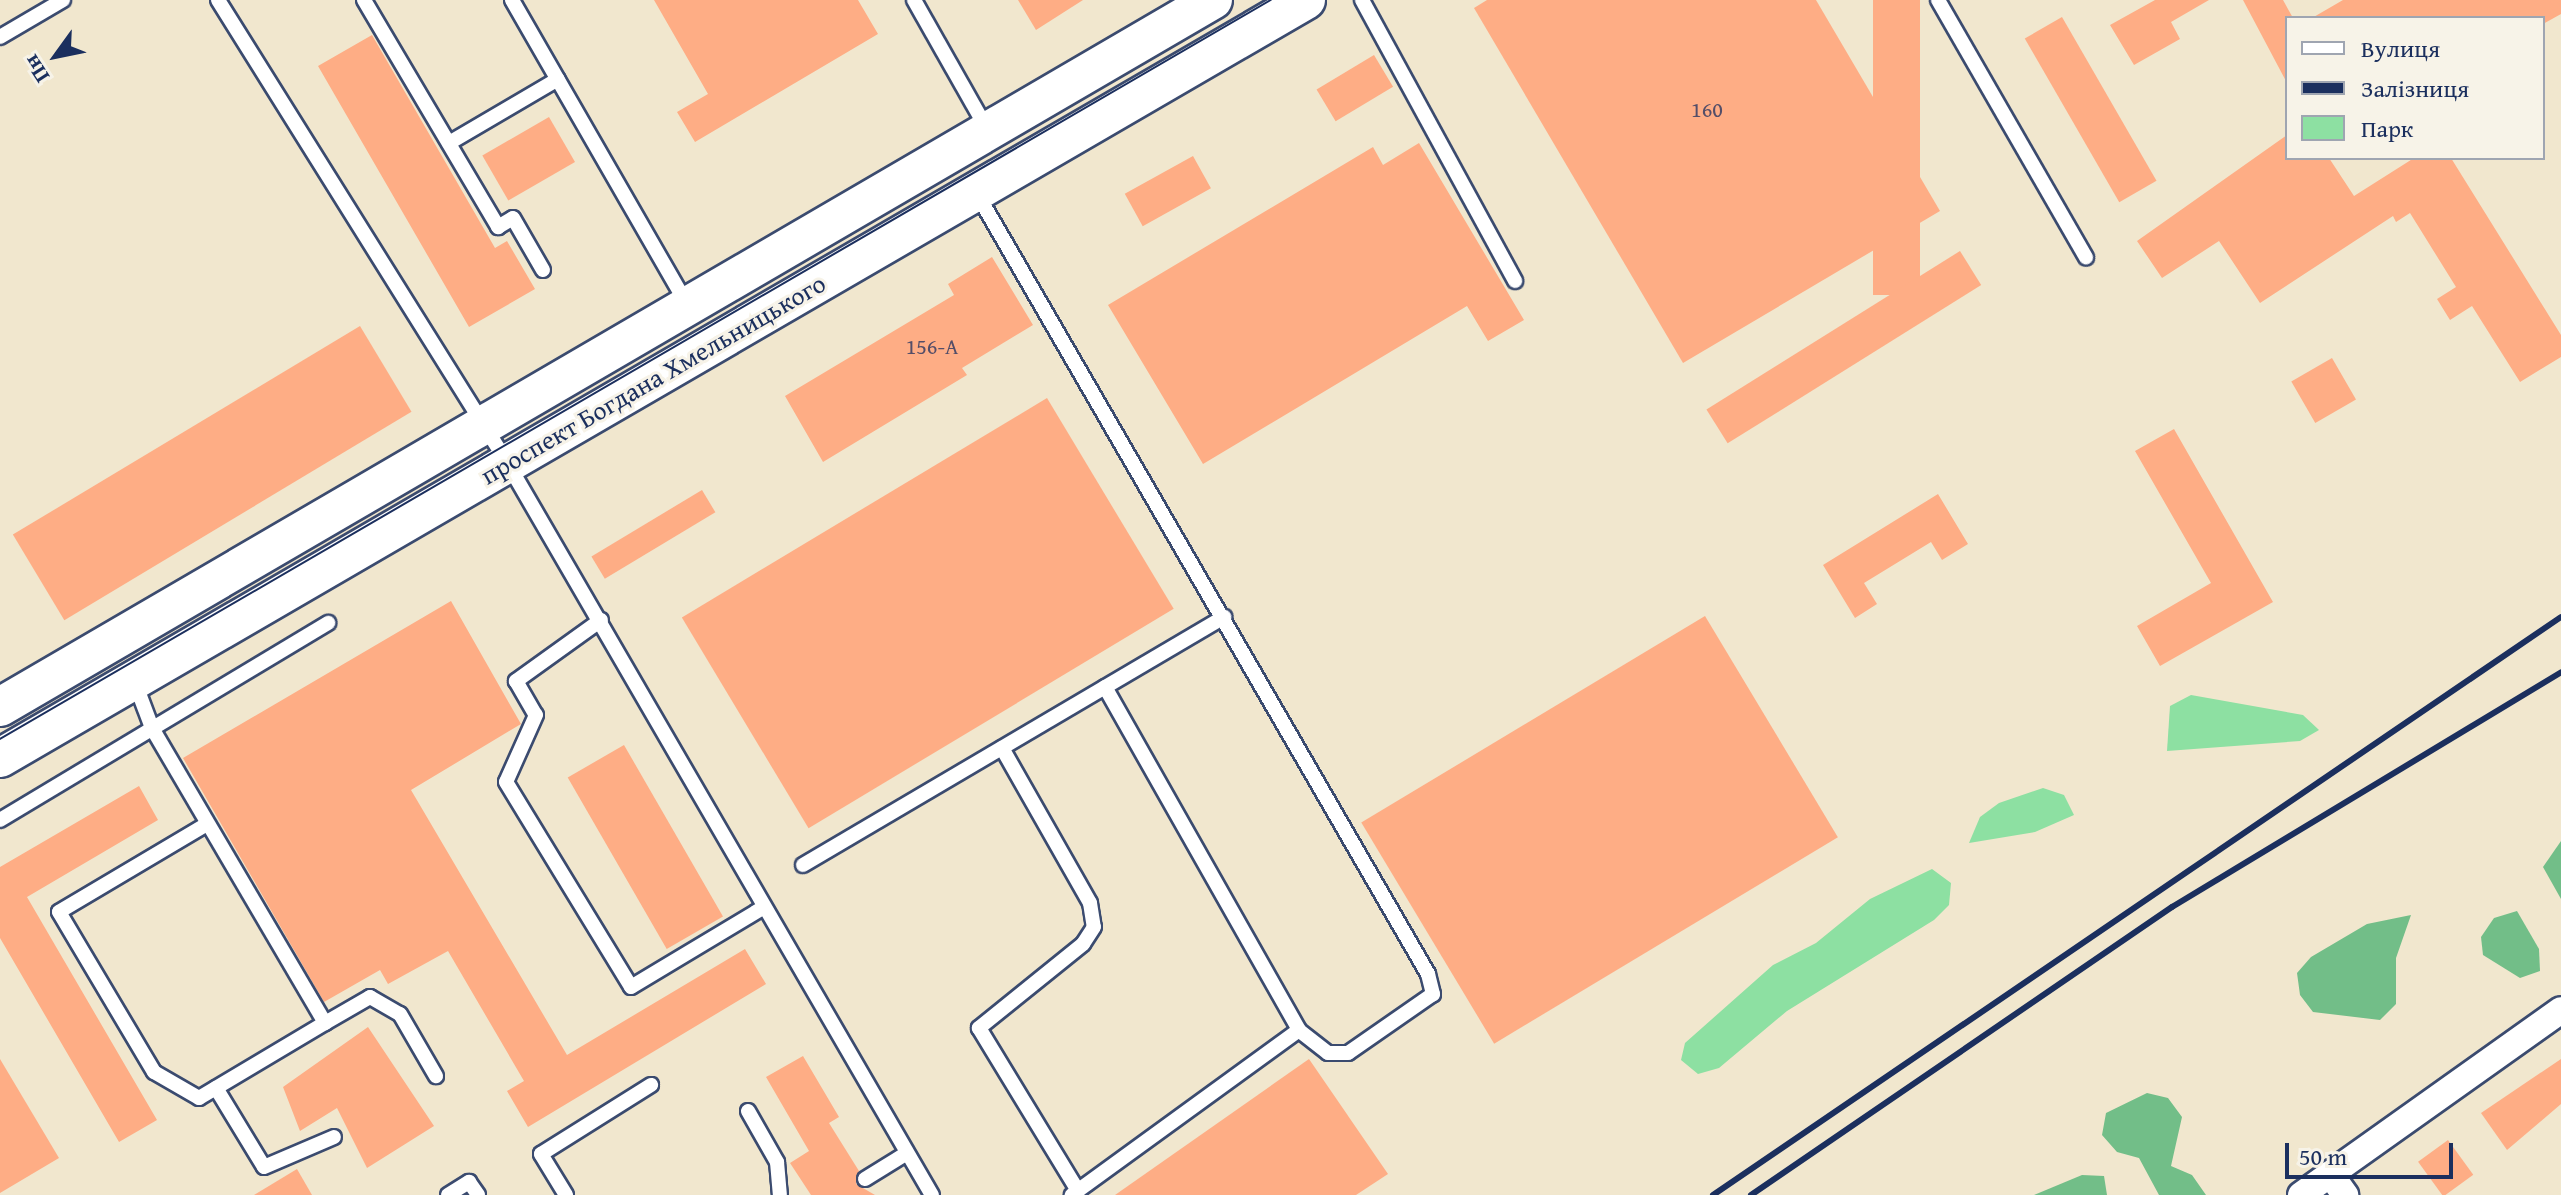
<!DOCTYPE html>
<meta charset="utf-8">
<style>
body{margin:0}
#map{position:relative;width:2561px;height:1195px;overflow:hidden;background:#f1e7ce;font-family:"Gentium Book Plus",serif}
div>[style]{position:absolute}
.green>*{inset:0;background:#8de0a2}
.forest>*{inset:0;background:#72be88}
.building>*{inset:0;background:#fead85;transform-origin:0 0}
.roads{filter:drop-shadow(2px 0 #3b4b6f) drop-shadow(-2px 0 #3b4b6f) drop-shadow(0 2px #3b4b6f) drop-shadow(0 -2px #3b4b6f)}
.lane>*{height:14px;margin:-7px;padding:0 7px;transform-origin:7px;border-radius:7px;background:#fff}
.street>*{height:26px;margin:-13px;padding:0 13px;transform-origin:13px;border-radius:13px;background:#fff}
.secondary>*{height:38px;margin:-19px;padding:0 19px;transform-origin:19px;border-radius:19px;background:#fff}
.tram>*{height:2px;margin:-1px;padding:0 1px;transform-origin:1px;border-radius:1px;background:#1b2f5e}
.rail>*{height:6px;margin:-3px;padding:0 3px;transform-origin:3px;border-radius:3px;background:#1b2f5e}
span{translate:-50% -50%;white-space:nowrap;text-align:center;line-height:1.15;-webkit-text-stroke:6px #f7f3e8;paint-order:stroke}
.number-label{font-size:22px;color:#544e68}
.number-label span{-webkit-text-stroke-width:0}
.street-label{font-size:26px;color:#1b2f5e}
.legend{position:absolute;left:2285px;top:16px;width:260px;height:144px;box-sizing:border-box;background:#f7f3e8;border:2px solid #9fa5b1;margin:0;padding:10px 14px;list-style:none;font-size:24px;color:#1b2f5e}
.legend li{display:flex;align-items:center;gap:16px;height:40px}
.legend b{width:40px;border:2px solid #9fa5b1}
.north{position:absolute;left:16px;top:16px;width:80px;height:80px;-webkit-text-stroke:6px #f7f3e8;paint-order:stroke;rotate:237deg;font-size:22px;font-weight:700;line-height:32px;text-align:center;color:#1b2f5e}
.north::after{content:'';display:block;margin:auto;width:28px;height:36px;background:#1b2f5e;clip-path:polygon(50% 0,100% 100%,50% 72%,0 100%)}
.scale{position:absolute;left:2285px;top:1143px;width:168px;height:36px;box-sizing:border-box;border:4px solid #1b2f5e;border-top:0;padding-left:10px;font-size:24px;line-height:28px;white-space:nowrap;color:#1b2f5e;-webkit-text-stroke:6px #f7f3e8;paint-order:stroke}
</style>
<div id="map">
<div class="green">
<div style="clip-path:polygon(2191px 695px,2303px 715px,2319px 730px,2300px 741px,2167px 751px,2170px 706px)"></div>
<div style="clip-path:polygon(2043px 788px,2064px 795px,2074px 815px,2035px 832px,1969px 843px,1980px 817px,1999px 803px)"></div>
<div style="clip-path:polygon(1932px 869px,1951px 883px,1949px 905px,1934px 920px,1787px 1011px,1719px 1068px,1698px 1074px,1681px 1060px,1685px 1043px,1773px 965px,1816px 943px,1870px 899px)"></div>
</div>
<div class="forest">
<div style="clip-path:polygon(2561px 841px,2561px 899px,2543px 867px)"></div>
<div style="clip-path:polygon(2517px 911px,2539px 949px,2540px 971px,2520px 978px,2483px 955px,2481px 937px,2494px 918px)"></div>
<div style="clip-path:polygon(2411px 915px,2396px 958px,2396px 1004px,2380px 1020px,2313px 1012px,2300px 995px,2297px 973px,2311px 957px,2367px 924px)"></div>
<div style="clip-path:polygon(2147px 1093px,2168px 1098px,2182px 1117px,2171px 1166px,2192px 1175px,2206px 1195px,2159px 1195px,2139px 1158px,2117px 1152px,2102px 1135px,2106px 1113px)"></div>
<div style="clip-path:polygon(2082px 1175px,2104px 1176px,2107px 1195px,2034px 1195px)"></div>
</div>
<div class="building">
<div style="clip-path:polygon(654px 0,858px 0,878px 34px,695px 142px,677px 112px,708px 94px)"></div>
<div style="clip-path:polygon(1018px 0,1083px 0,1036px 30px)"></div>
<div style="clip-path:polygon(1487px 0,1816px 0,1940px 211px,1683px 363px,1474px 8px)"></div>
<div style="left:1873px;top:0;width:47px;height:295px"></div>
<div style="clip-path:polygon(2155px 0,2209px 0,2171px 22px,2180px 39px,2134px 65px,2110px 25px)"></div>
<div style="clip-path:polygon(2243px 0,2283px 0,2293px 18px,2287px 18px,2287px 83px)"></div>
<div style="clip-path:polygon(2343px 0,2561px 0,2561px 14px,2543px 24px,2543px 18px,2312px 18px)"></div>
<div style="left:2062px;top:17px;width:189px;height:43px;rotate:60deg"></div>
<div style="clip-path:polygon(372px 35px,495px 248px,507px 241px,535px 289px,469px 327px,318px 66px)"></div>
<div style="left:1374px;top:55px;width:37px;height:67px;rotate:59deg"></div>
<div style="left:549px;top:117px;width:52px;height:77px;rotate:60deg"></div>
<div style="clip-path:polygon(2287px 135px,2287px 158px,2329px 158px,2354px 196px,2414px 158px,2451px 158px,2561px 335px,2561px 357px,2520px 382px,2472px 306px,2450px 320px,2437px 299px,2456px 287px,2410px 213px,2396px 222px,2393px 216px,2260px 303px,2219px 241px,2162px 278px,2137px 241px)"></div>
<div style="clip-path:polygon(1419px 143px,1524px 320px,1488px 341px,1467px 306px,1203px 464px,1108px 305px,1373px 147px,1383px 165px)"></div>
<div style="left:1193px;top:156px;width:37px;height:78px;rotate:61deg"></div>
<div style="left:1960px;top:251px;width:40px;height:299px;rotate:58deg"></div>
<div style="clip-path:polygon(992px 257px,1033px 325px,962px 368px,967px 375px,823px 462px,785px 396px,954px 295px,948px 284px)"></div>
<div style="left:360px;top:326px;width:100px;height:405px;rotate:59deg"></div>
<div style="left:2332px;top:358px;width:48px;height:47px;rotate:60deg"></div>
<div style="left:1047px;top:398px;width:246px;height:426px;rotate:59deg"></div>
<div style="clip-path:polygon(2174px 429px,2273px 602px,2160px 666px,2137px 626px,2211px 583px,2135px 451px)"></div>
<div style="left:702px;top:490px;width:26px;height:129px;rotate:59deg"></div>
<div style="clip-path:polygon(1938px 494px,1968px 544px,1942px 560px,1931px 542px,1864px 583px,1877px 604px,1855px 618px,1823px 565px)"></div>
<div style="clip-path:polygon(451px 601px,521px 724px,411px 790px,567px 1055px,745px 949px,766px 984px,528px 1127px,507px 1091px,524px 1081px,448px 951px,388px 984px,380px 970px,324px 1002px,183px 758px)"></div>
<div style="left:1705px;top:616px;width:258px;height:401px;rotate:59deg"></div>
<div style="left:624px;top:745px;width:198px;height:65px;rotate:60deg"></div>
<div style="clip-path:polygon(139px 786px,158px 820px,27px 897px,157px 1120px,119px 1142px,0 938px,0 867px)"></div>
<div style="clip-path:polygon(368px 1027px,434px 1126px,367px 1168px,337px 1108px,300px 1131px,283px 1087px)"></div>
<div style="clip-path:polygon(803px 1056px,839px 1117px,829px 1123px,859px 1171px,856px 1184px,875px 1195px,811px 1195px,790px 1163px,809px 1151px,766px 1077px)"></div>
<div style="clip-path:polygon(0 1059px,59px 1158px,0 1193px)"></div>
<div style="clip-path:polygon(1309px 1059px,1388px 1174px,1356px 1195px,1115px 1195px)"></div>
<div style="clip-path:polygon(2561px 1059px,2561px 1104px,2507px 1150px,2481px 1113px)"></div>
<div style="left:2448px;top:1140px;width:43px;height:37px;rotate:54deg"></div>
<div style="clip-path:polygon(297px 1169px,312px 1195px,254px 1195px)"></div>
</div>
<div class="roads">
<div class="lane">
<div style="left:218px;top:0;width:547px;rotate:57.99deg"></div>
<div style="left:508px;top:464px;width:845px;rotate:59.89deg"></div>
<div style="left:364px;top:0;width:264px;rotate:59.4deg"></div>
<div style="left:498px;top:227px;width:17px;rotate:-31deg"></div>
<div style="left:513px;top:218px;width:60px;rotate:60deg"></div>
<div style="left:512px;top:0;width:353px;rotate:60.1deg"></div>
<div style="left:914px;top:0;width:150px;rotate:60.5deg"></div>
<div style="left:1362px;top:0;width:320px;rotate:61.4deg"></div>
<div style="left:1938px;top:0;width:297px;rotate:60.1deg"></div>
<div style="left:0;top:37px;width:73px;rotate:-30.4deg"></div>
<div style="left:449px;top:143px;width:126px;rotate:-30.4deg"></div>
<div style="left:976px;top:192px;width:903px;rotate:59.97deg"></div>
<div style="left:1428px;top:974px;width:21px;rotate:76deg"></div>
<div style="left:1433px;top:994px;width:103px;rotate:145.2deg"></div>
<div style="left:1348px;top:1053px;width:20px;rotate:180deg"></div>
<div style="left:1328px;top:1053px;width:37px;rotate:-142deg"></div>
<div style="left:1299px;top:1030px;width:281px;rotate:144deg"></div>
<div style="left:601px;top:620px;width:105px;rotate:144.3deg"></div>
<div style="left:516px;top:681px;width:39px;rotate:60deg"></div>
<div style="left:536px;top:715px;width:73px;rotate:114.1deg"></div>
<div style="left:506px;top:782px;width:240px;rotate:58.6deg"></div>
<div style="left:631px;top:987px;width:152px;rotate:-31deg"></div>
<div style="left:134px;top:680px;width:51px;rotate:69.4deg"></div>
<div style="left:152px;top:728px;width:342px;rotate:59.6deg"></div>
<div style="left:325px;top:1023px;width:52px;rotate:-30deg"></div>
<div style="left:370px;top:997px;width:34px;rotate:30deg"></div>
<div style="left:400px;top:1014px;width:72px;rotate:59.9deg"></div>
<div style="left:1105px;top:687px;width:394px;rotate:60.5deg"></div>
<div style="left:1002px;top:748px;width:178px;rotate:60.4deg"></div>
<div style="left:1090px;top:903px;width:24px;rotate:81deg"></div>
<div style="left:1094px;top:927px;width:20px;rotate:123deg"></div>
<div style="left:1083px;top:944px;width:134px;rotate:141.1deg"></div>
<div style="left:979px;top:1028px;width:191px;rotate:58.7deg"></div>
<div style="left:0;top:820px;width:383px;rotate:-31deg"></div>
<div style="left:207px;top:824px;width:172px;rotate:149.3deg"></div>
<div style="left:59px;top:912px;width:186px;rotate:59.3deg"></div>
<div style="left:154px;top:1072px;width:52px;rotate:30deg"></div>
<div style="left:199px;top:1098px;width:147px;rotate:-30.8deg"></div>
<div style="left:803px;top:865px;width:489px;rotate:-30.5deg"></div>
<div style="left:216px;top:1088px;width:92px;rotate:58.7deg"></div>
<div style="left:264px;top:1167px;width:76px;rotate:-23.2deg"></div>
<div style="left:748px;top:1111px;width:59px;rotate:60.4deg"></div>
<div style="left:777px;top:1162px;width:33px;rotate:85deg"></div>
<div style="left:865px;top:1179px;width:49px;rotate:-31.8deg"></div>
<div style="left:448px;top:1195px;width:25px;rotate:-32deg"></div>
<div style="left:469px;top:1182px;width:16px;rotate:55deg"></div>
<div style="left:566px;top:1195px;width:48px;rotate:-121.4deg"></div>
<div style="left:541px;top:1154px;width:130px;rotate:-32.1deg"></div>
</div>
<div class="street">
<div style="left:2330px;top:1174px;width:26px;rotate:54deg"></div>
<div style="left:2301px;top:1195px;width:319px;rotate:-35.4deg"></div>
</div>
<div class="secondary">
<div style="left:0;top:707px;width:1404px;rotate:-30.24deg"></div>
<div style="left:0;top:758px;width:1510px;rotate:-30.13deg"></div>
</div>
</div>
<div class="tram">
<div style="left:0;top:739px;width:1470px;rotate:-30.18deg"></div>
</div>
<div class="rail">
<div style="left:1713px;top:1195px;width:1026px;rotate:-34.28deg"></div>
<div style="left:1751px;top:1195px;width:510px;rotate:-34.38deg"></div>
<div style="left:2172px;top:907px;width:454px;rotate:-31.1deg"></div>
</div>
<div class="number-label">
<span style="left:1707px;top:110px">160</span>
<span style="left:932px;top:347px">156-А</span>
</div>
<div class="street-label">
<span style="left:653px;top:379px;rotate:-30deg">проспект Богдана Хмельницького</span>
</div>
<ul class="legend">
<li><b style="height:10px;background:#fff"></b>Вулиця</li>
<li><b style="height:10px;background:#1b2f5e"></b>Залізниця</li>
<li><b style="height:22px;background:#8de0a2"></b>Парк</li>
</ul>
<div class="north">Пн</div>
<div class="scale">50 m</div>
</div>
